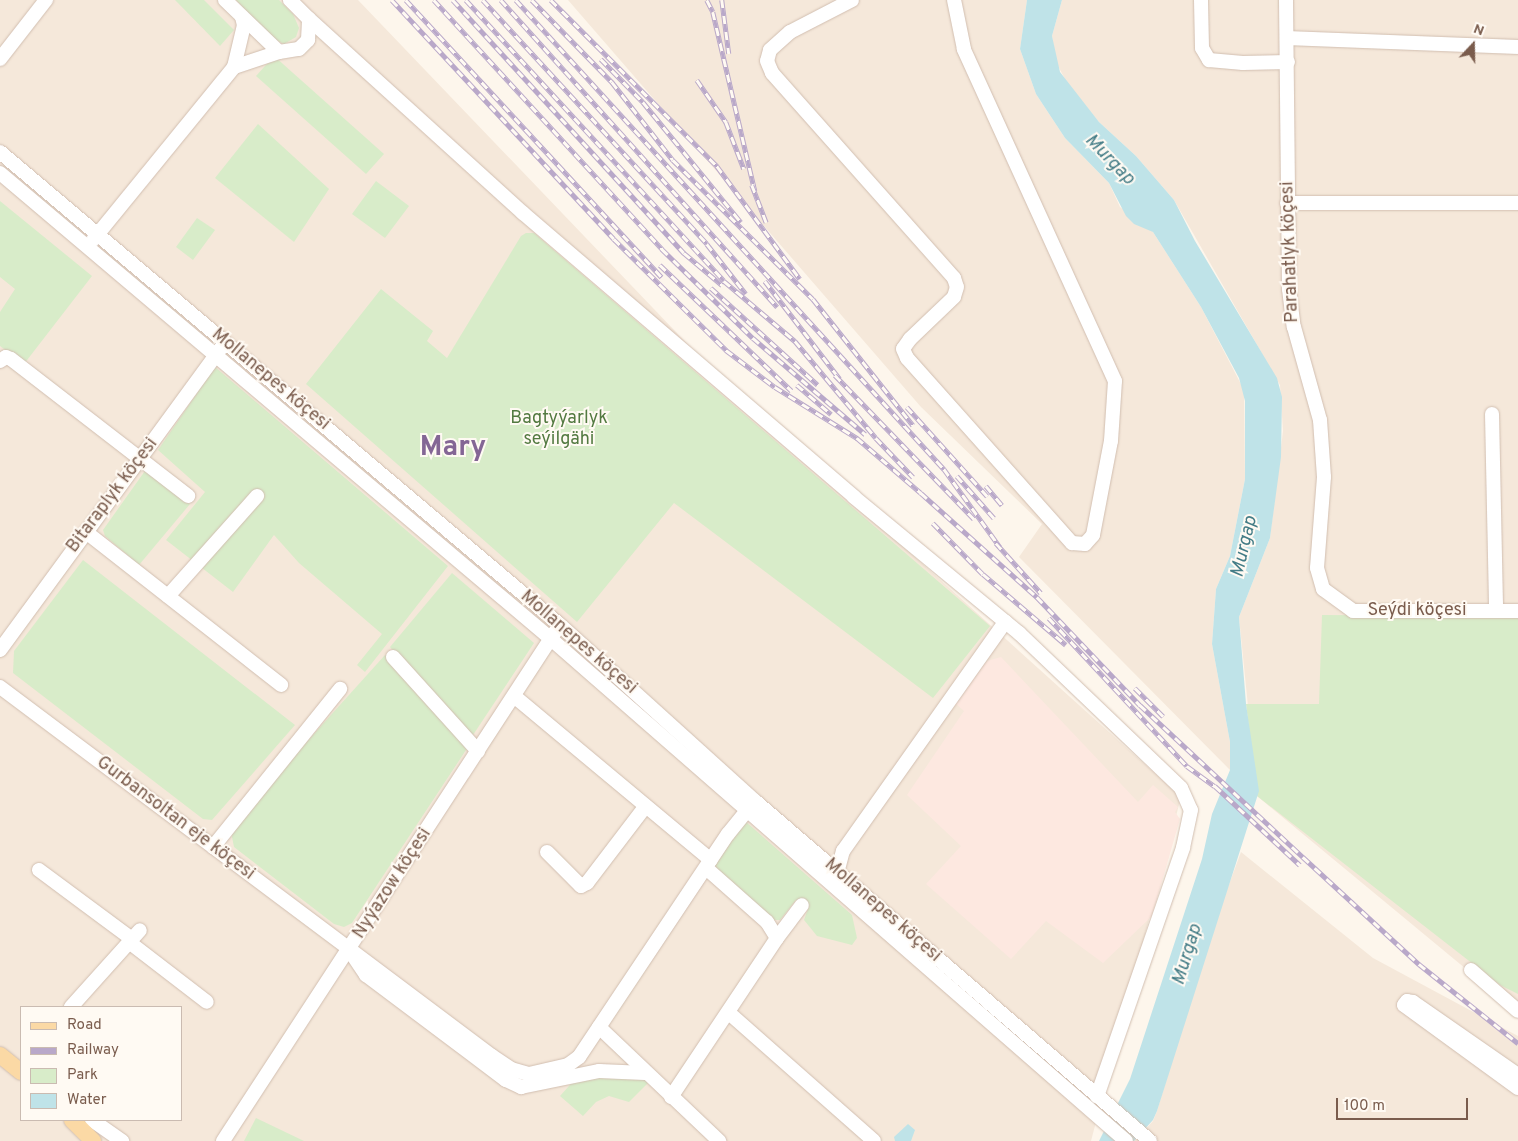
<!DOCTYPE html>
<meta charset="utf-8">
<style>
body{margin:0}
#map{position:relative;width:1518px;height:1141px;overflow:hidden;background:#fdf6ec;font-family:Overpass,sans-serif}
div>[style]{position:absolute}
.residential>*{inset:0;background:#f5e8da}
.commercial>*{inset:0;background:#fde8e0}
.green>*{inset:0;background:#d8ecc9}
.water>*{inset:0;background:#bfe3e8}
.roads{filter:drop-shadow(0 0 1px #d1beb0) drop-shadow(0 0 1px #d1beb0)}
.minor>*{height:14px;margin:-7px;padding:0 7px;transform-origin:7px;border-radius:7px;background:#fff}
.major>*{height:16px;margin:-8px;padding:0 8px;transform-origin:8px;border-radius:8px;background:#fbd9a5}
.rail>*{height:4.5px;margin-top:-2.25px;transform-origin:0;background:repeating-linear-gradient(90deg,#fffaf3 0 8px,#b9a8c9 0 16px);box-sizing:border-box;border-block:1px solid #b9a8c9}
span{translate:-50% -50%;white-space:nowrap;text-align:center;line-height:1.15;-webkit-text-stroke:4px #fffaf3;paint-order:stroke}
.street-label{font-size:18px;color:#7a5c4d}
.park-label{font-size:18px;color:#537a41}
.water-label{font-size:19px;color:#437c86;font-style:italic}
.town-label{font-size:28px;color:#846695;font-weight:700}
.legend{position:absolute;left:20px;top:1006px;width:162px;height:115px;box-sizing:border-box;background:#fffaf3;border:1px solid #cabbb1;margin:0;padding:6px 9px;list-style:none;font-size:15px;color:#7a5c4d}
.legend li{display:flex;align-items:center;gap:10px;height:25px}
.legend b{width:25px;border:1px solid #cabbb1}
.north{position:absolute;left:1448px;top:20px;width:50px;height:50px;-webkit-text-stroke:4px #fffaf3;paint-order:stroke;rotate:21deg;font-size:14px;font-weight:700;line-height:20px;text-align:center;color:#7a5c4d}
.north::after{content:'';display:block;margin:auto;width:18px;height:22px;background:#7a5c4d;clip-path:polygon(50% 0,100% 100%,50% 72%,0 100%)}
.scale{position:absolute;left:1336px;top:1098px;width:132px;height:22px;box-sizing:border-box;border:2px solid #7a5c4d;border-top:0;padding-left:6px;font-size:15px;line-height:18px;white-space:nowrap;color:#7a5c4d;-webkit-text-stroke:4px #fffaf3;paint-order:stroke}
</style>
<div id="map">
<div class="residential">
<div style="clip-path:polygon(evenodd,0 0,358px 0,743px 402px,1181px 797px,1091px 1141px,0 1141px,0 0,21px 1007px,181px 1007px,181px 1120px,21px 1120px,21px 1007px)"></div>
<div style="clip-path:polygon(568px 0,1027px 0,1020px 49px,1036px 94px,1065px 138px,1109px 183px,1120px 207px,1153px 232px,1201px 307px,1244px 390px,1245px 479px,1230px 556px,1216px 589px,1212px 644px,1230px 742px,1230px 770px,1019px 557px,1042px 524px,921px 407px)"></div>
<div style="clip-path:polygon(1062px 0,1518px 0,1518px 1012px,1257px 796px,1239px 617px,1270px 538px,1283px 431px,1280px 385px,1174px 200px,1136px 156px,1099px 122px,1067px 83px,1056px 62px,1052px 36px)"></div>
<div style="clip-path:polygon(1241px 852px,1373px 958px,1518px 1036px,1518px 1141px,1134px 1141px,1153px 1121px,1157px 1111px,1208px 941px)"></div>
</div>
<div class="commercial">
<div style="clip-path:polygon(1001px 657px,1138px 802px,1153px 785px,1178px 807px,1175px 812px,1180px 819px,1152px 916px,1103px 963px,1046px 921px,1011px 959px,926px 884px,961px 846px,907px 795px,964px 711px,955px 703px,987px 661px)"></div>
</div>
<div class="green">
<div style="clip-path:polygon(175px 0,204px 0,234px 30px,220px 46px)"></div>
<div style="clip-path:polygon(236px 0,279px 0,293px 14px,299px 28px,296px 37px,284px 44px,270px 37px)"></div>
<div style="clip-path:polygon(274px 56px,384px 154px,366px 174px,256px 76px)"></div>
<div style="clip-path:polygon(258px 124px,329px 189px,294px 242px,215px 178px)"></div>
<div style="clip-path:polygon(376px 181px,409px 206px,385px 238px,352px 214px)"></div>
<div style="clip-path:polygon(0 201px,92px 276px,24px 364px,0 346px,0 312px,15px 289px,0 277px)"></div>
<div style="clip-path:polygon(197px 218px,215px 230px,193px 260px,176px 247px)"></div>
<div style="clip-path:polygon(526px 233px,534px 233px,990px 626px,933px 698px,674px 503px,577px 622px,306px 384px,381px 289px,433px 331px,427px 341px,447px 358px,521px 236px)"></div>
<div style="clip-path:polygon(215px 367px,448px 566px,365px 672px,357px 665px,382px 634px,299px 563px,274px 535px,233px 592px,166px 540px,205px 492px,158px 450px)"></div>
<div style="clip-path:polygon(147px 468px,190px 504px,139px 565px,105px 536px,103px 530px)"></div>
<div style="clip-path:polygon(83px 560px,295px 725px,212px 820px,203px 819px,13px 673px,14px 651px)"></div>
<div style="clip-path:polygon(452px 573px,534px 643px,471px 738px,390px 647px)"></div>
<div style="clip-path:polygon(1322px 615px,1518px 616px,1518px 994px,1500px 985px,1257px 796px,1246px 704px,1319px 704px)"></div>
<div style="clip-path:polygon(385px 655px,468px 747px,352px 923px,344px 927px,334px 924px,234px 847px,230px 827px)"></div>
<div style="clip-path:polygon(745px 821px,852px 915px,857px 938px,852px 945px,817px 936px,804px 920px,809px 906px,804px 901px,796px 900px,780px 920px,773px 920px,717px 869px,714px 864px)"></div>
<div style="clip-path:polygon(577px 1077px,652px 1079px,629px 1102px,609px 1096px,596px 1102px,583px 1116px,560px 1096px)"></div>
<div style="clip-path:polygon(256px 1118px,304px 1141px,244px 1141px)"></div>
</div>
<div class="water">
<div style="clip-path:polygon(1027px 0,1062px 0,1052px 36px,1060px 72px,1099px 122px,1136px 156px,1174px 200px,1195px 241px,1277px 378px,1282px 397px,1281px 457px,1270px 538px,1239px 617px,1246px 704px,1259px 791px,1157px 1111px,1153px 1120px,1134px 1141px,1099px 1141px,1130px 1079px,1202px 859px,1212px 814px,1230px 770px,1230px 742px,1212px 644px,1216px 589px,1230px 556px,1245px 479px,1245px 401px,1239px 378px,1201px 307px,1153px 232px,1134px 224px,1126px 216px,1109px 183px,1065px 138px,1036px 94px,1020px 49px)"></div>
<div style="clip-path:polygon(908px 1124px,915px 1130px,911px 1141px,895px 1141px,894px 1137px)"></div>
</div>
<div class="roads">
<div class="minor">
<div style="left:225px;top:0;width:75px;rotate:43.9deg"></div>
<div style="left:279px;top:52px;width:20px;rotate:-9deg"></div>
<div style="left:299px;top:49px;width:13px;rotate:-45deg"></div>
<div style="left:308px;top:40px;width:21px;rotate:-87deg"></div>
<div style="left:309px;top:19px;width:27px;rotate:-135deg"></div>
<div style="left:852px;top:0;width:70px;rotate:152.7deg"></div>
<div style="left:790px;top:32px;width:27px;rotate:138deg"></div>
<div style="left:770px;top:50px;width:11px;rotate:105deg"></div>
<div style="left:767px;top:61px;width:13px;rotate:67deg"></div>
<div style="left:772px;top:73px;width:274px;rotate:48.4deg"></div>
<div style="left:954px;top:278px;width:9px;rotate:72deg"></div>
<div style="left:957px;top:287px;width:10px;rotate:107deg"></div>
<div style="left:954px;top:297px;width:61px;rotate:136.3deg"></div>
<div style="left:910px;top:339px;width:12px;rotate:125deg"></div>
<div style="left:903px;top:349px;width:10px;rotate:66deg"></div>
<div style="left:907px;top:358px;width:248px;rotate:48.3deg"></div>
<div style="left:1072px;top:543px;width:13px;rotate:4deg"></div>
<div style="left:1085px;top:544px;width:12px;rotate:-48deg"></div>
<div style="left:1093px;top:535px;width:96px;rotate:-79.2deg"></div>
<div style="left:1111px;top:441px;width:60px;rotate:-86.2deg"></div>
<div style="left:1115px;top:381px;width:365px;rotate:-114.5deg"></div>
<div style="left:964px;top:49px;width:50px;rotate:-101.5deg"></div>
<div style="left:1201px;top:0;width:48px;rotate:88.8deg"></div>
<div style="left:1202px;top:48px;width:14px;rotate:60deg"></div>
<div style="left:1209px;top:60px;width:34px;rotate:5deg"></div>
<div style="left:1243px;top:63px;width:45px;rotate:-1.3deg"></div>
<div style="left:1286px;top:0;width:289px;rotate:89.4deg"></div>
<div style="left:1289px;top:289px;width:38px;rotate:83deg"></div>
<div style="left:1294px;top:327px;width:97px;rotate:74.4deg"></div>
<div style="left:1320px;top:420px;width:57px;rotate:86deg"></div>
<div style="left:1324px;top:477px;width:91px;rotate:94.4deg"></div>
<div style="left:1317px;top:568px;width:22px;rotate:74deg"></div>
<div style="left:1323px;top:589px;width:37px;rotate:36deg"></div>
<div style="left:1353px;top:611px;width:165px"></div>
<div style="left:242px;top:17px;width:8px;rotate:76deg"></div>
<div style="left:244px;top:25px;width:43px;rotate:103.4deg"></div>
<div style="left:234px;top:67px;width:47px;rotate:-18.4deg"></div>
<div style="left:309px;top:19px;width:289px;rotate:42.2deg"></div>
<div style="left:523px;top:213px;width:436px;rotate:40.6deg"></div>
<div style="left:854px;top:497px;width:214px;rotate:39.5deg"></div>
<div style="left:1019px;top:633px;width:224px;rotate:43.7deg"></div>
<div style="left:1181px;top:788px;width:24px;rotate:66deg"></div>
<div style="left:1191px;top:810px;width:39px;rotate:102deg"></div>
<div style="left:1183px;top:848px;width:263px;rotate:109.1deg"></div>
<div style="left:1287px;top:38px;width:231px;rotate:2.2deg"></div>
<div style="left:0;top:59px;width:75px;rotate:-52.1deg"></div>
<div style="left:0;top:152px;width:733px;rotate:40.19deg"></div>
<div style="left:560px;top:625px;width:263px;rotate:42.1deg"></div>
<div style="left:755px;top:801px;width:521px;rotate:40.72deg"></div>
<div style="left:0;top:173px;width:722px;rotate:40.22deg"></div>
<div style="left:551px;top:639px;width:763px;rotate:41.12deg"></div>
<div style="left:1287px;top:203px;width:231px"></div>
<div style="left:93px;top:240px;width:223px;rotate:-50.8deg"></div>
<div style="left:0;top:361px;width:7px;rotate:-34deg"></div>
<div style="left:6px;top:357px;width:5px;rotate:22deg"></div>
<div style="left:11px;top:359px;width:224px;rotate:37.7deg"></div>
<div style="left:1492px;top:414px;width:197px;rotate:88.8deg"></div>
<div style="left:86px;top:532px;width:248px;rotate:38.1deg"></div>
<div style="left:168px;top:596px;width:134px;rotate:-48.3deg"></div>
<div style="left:0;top:650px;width:374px;rotate:-53.8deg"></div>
<div style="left:393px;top:657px;width:127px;rotate:47.9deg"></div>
<div style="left:0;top:687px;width:615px;rotate:36.87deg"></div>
<div style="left:492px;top:1056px;width:23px;rotate:34deg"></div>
<div style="left:511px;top:1069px;width:19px;rotate:16deg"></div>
<div style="left:529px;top:1074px;width:40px;rotate:-13deg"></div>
<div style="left:568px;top:1065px;width:14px;rotate:-36deg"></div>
<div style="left:579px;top:1057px;width:268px;rotate:-56.3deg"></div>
<div style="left:728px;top:834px;width:40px;rotate:-51deg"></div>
<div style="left:514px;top:696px;width:256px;rotate:39.8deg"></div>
<div style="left:213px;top:847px;width:203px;rotate:-51.2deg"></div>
<div style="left:547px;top:852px;width:48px;rotate:45deg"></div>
<div style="left:581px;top:886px;width:7px;rotate:-27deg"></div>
<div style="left:587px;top:883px;width:96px;rotate:-52.7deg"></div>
<div style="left:39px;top:870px;width:116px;rotate:36.6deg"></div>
<div style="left:837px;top:873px;width:23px;rotate:-75deg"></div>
<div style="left:843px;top:851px;width:281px;rotate:-54.7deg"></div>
<div style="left:777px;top:938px;width:41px;rotate:-52.9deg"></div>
<div style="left:129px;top:942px;width:98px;rotate:37.6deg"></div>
<div style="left:354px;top:957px;width:22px;rotate:56deg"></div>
<div style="left:366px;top:975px;width:175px;rotate:36.9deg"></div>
<div style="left:506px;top:1080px;width:17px;rotate:25deg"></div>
<div style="left:521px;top:1087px;width:80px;rotate:-11.6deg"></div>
<div style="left:599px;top:1071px;width:46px;rotate:2.5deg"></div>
<div style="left:1471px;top:970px;width:62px;rotate:41.1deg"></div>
<div style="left:71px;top:1007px;width:103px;rotate:-48.1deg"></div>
<div style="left:729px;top:1013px;width:193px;rotate:41.4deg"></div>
<div style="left:599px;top:1027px;width:166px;rotate:43.5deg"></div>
<div style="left:1518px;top:1075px;width:128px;rotate:-145.2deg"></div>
<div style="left:1413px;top:1002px;width:6px;rotate:-171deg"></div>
<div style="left:1407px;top:1001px;width:5px;rotate:127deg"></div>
<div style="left:1404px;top:1005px;width:141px;rotate:36.1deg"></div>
<div style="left:671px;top:1097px;width:191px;rotate:-56.3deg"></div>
<div style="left:777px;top:938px;width:19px;rotate:-122deg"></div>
<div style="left:767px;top:922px;width:81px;rotate:-138.5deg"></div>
<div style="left:92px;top:1120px;width:37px;rotate:35deg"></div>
<div style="left:223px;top:1141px;width:608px;rotate:-56.89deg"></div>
</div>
<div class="major">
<div style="left:0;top:1055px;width:27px;rotate:39deg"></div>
<div style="left:72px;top:1120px;width:30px;rotate:45deg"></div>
</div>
</div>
<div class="rail">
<div style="left:392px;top:0;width:326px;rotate:47.1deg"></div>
<div style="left:614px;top:239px;width:158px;rotate:44.7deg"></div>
<div style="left:726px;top:350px;width:61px;rotate:37.1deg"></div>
<div style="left:775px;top:387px;width:97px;rotate:31.9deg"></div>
<div style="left:857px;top:438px;width:84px;rotate:40.7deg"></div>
<div style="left:921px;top:493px;width:156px;rotate:41.9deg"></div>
<div style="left:1037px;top:597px;width:149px;rotate:46.4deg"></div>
<div style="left:1140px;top:705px;width:223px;rotate:43deg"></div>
<div style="left:1303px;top:857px;width:158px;rotate:42.7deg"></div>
<div style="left:1419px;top:964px;width:127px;rotate:38.6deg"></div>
<div style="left:406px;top:0;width:377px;rotate:47.3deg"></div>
<div style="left:434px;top:0;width:338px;rotate:47.5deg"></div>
<div style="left:662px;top:249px;width:127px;rotate:44.4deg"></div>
<div style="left:753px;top:338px;width:148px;rotate:40.6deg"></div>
<div style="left:453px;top:0;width:343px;rotate:47.6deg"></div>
<div style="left:684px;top:253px;width:50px;rotate:40.1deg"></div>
<div style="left:466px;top:0;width:381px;rotate:47.4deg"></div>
<div style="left:724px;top:281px;width:93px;rotate:40.2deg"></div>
<div style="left:795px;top:341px;width:126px;rotate:50.1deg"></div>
<div style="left:876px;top:438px;width:54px;rotate:46.5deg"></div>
<div style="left:483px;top:0;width:331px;rotate:47.4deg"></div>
<div style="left:707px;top:244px;width:63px;rotate:52deg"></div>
<div style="left:501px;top:0;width:413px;rotate:48deg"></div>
<div style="left:516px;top:0;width:635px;rotate:47.62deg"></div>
<div style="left:944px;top:469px;width:96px;rotate:54.3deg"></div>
<div style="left:532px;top:0;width:115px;rotate:45.7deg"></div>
<div style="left:612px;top:82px;width:99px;rotate:52deg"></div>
<div style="left:673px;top:160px;width:197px;rotate:44.8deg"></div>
<div style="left:813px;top:299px;width:161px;rotate:51.6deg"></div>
<div style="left:551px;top:0;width:235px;rotate:45deg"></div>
<div style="left:717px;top:166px;width:140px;rotate:53.7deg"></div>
<div style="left:707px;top:0;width:13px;rotate:63deg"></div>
<div style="left:713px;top:12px;width:184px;rotate:76.8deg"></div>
<div style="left:722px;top:0;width:54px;rotate:82.6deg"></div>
<div style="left:601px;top:59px;width:60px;rotate:45.7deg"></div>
<div style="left:643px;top:102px;width:155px;rotate:50.8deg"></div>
<div style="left:697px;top:80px;width:51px;rotate:55.4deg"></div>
<div style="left:726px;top:122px;width:50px;rotate:69deg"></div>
<div style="left:752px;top:185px;width:40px;rotate:69deg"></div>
<div style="left:660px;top:265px;width:182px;rotate:43.7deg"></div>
<div style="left:765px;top:281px;width:123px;rotate:52.6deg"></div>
<div style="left:711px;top:288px;width:144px;rotate:42.2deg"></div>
<div style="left:835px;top:375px;width:200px;rotate:46deg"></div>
<div style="left:797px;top:385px;width:45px;rotate:40.5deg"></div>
<div style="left:907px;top:407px;width:120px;rotate:48deg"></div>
<div style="left:957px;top:476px;width:56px;rotate:48.6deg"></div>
<div style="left:986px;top:486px;width:25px;rotate:50deg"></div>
<div style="left:933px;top:523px;width:71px;rotate:45.6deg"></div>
<div style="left:983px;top:574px;width:109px;rotate:40.5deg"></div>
<div style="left:996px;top:543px;width:67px;rotate:48deg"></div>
<div style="left:1049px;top:618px;width:202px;rotate:47deg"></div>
<div style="left:1187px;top:766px;width:34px;rotate:36deg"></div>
<div style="left:1215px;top:786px;width:116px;rotate:42.9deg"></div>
<div style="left:1135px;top:688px;width:40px;rotate:45deg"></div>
</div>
<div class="street-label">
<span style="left:1291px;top:252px;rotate:-92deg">Parahatlyk köçesi</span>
<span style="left:270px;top:380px;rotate:40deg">Mollanepes köçesi</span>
<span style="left:113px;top:496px;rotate:-53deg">Bitaraplyk köçesi</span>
<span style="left:1417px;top:611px">Seýdi köçesi</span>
<span style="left:578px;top:643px;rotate:41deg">Mollanepes köçesi</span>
<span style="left:175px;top:819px;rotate:37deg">Gurbansoltan eje köçesi</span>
<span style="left:393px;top:884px;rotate:-57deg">Nyýazow köçesi</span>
<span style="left:882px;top:911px;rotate:41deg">Mollanepes köçesi</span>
</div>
<div class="park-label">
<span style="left:559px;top:430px">Bagtyýarlyk<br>seýilgähi</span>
</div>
<div class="water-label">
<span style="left:1109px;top:160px;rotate:46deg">Murgap</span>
<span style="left:1245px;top:547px;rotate:-77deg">Murgap</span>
<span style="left:1188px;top:955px;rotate:-73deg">Murgap</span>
</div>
<div class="town-label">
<span style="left:453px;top:448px">Mary</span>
</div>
<ul class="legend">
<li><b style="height:6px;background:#fbd9a5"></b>Road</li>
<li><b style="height:6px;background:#b9a8c9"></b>Railway</li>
<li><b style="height:14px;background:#d8ecc9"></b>Park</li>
<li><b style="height:14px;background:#bfe3e8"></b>Water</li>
</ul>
<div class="north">N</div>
<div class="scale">100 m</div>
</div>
